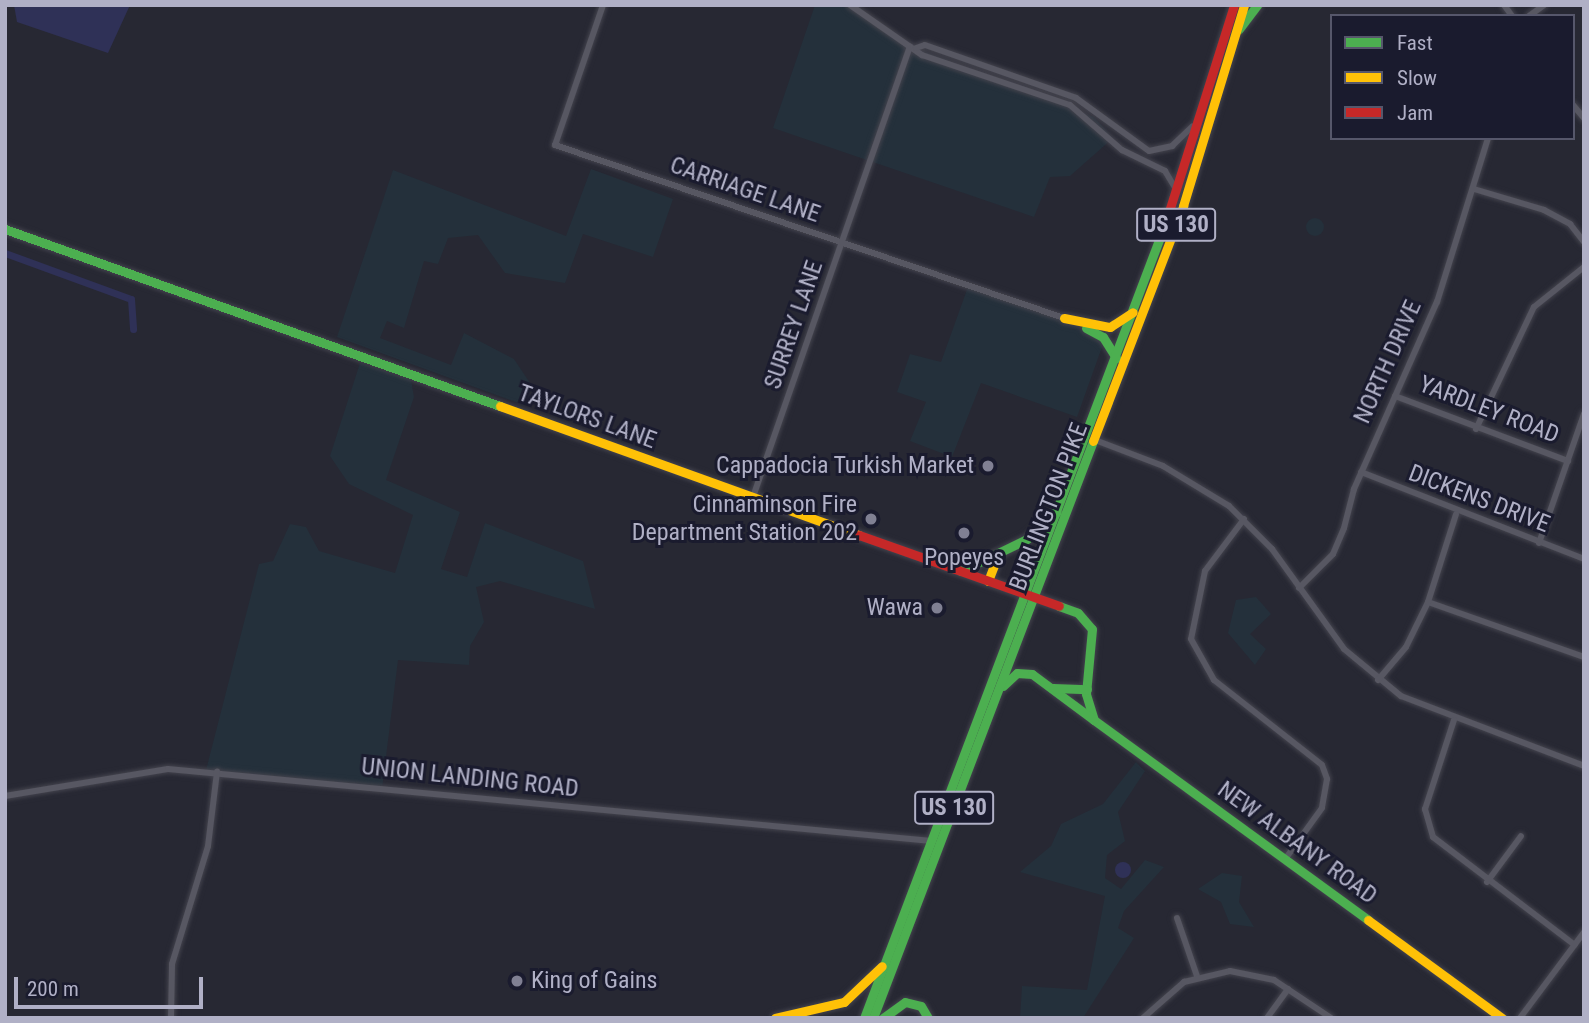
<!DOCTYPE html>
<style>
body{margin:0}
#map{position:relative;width:1589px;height:1023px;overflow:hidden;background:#272833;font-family:"Roboto Condensed",sans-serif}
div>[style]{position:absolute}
.green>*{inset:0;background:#24303b}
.round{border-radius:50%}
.water>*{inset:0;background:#2f3157}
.canal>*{height:7px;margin:-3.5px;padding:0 3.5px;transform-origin:3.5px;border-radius:3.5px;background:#2f3157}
.roads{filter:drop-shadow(0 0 2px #43434d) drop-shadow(0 0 2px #43434d)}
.street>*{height:6px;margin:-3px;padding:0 3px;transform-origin:3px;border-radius:3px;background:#575762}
.fast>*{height:9px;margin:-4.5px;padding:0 4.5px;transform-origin:4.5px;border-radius:4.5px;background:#4caf50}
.slow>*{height:9px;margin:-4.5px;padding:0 4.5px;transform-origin:4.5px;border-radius:4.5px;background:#ffc107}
.jam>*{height:9px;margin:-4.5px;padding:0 4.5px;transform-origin:4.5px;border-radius:4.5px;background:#c62828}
.dots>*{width:19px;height:19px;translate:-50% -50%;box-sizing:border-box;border:4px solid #1a1b2e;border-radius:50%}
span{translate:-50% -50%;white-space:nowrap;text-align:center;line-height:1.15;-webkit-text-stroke:6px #1a1b2e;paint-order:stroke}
.shield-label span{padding:2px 5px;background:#1a1b2e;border:2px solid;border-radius:5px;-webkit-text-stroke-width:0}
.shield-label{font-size:23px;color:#b0b0c6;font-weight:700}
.street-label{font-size:24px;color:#b0b0c6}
.poi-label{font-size:24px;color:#b0b0c6}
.right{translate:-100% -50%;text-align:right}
.left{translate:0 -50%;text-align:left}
.frame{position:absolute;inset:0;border:7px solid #b0b0c6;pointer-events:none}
.legend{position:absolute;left:1330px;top:14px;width:245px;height:126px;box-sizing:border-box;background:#1a1b2e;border:2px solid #56576b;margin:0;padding:9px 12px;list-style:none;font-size:21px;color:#b0b0c6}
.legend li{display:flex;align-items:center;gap:14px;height:35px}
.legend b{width:35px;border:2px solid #56576b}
.scale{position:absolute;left:14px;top:977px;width:189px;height:32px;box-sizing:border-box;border:4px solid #b0b0c6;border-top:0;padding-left:9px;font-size:21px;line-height:24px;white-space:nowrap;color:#b0b0c6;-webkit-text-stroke:5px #1a1b2e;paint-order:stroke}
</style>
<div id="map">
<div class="green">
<div style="clip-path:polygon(815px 5px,856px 5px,910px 46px,1094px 117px,1113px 138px,1070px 176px,1050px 177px,1034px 217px,773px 128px)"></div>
<div style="clip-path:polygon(591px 169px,673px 199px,653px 257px,583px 234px,565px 283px,505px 273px,478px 235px,448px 238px,438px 264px,424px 261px,404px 328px,387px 321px,380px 338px,451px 365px,464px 333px,514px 359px,532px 386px,524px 405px,337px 337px,393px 170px,566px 236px)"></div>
<div class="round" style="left:1306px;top:218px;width:18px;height:18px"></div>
<div style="clip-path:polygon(969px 284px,1107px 333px,1077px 417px,981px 383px,952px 457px,910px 441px,926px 402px,897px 392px,910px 354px,941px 362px)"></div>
<div style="clip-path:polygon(360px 363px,411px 380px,414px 397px,386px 480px,460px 512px,441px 569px,467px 577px,485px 523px,583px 561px,595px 609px,500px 581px,476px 587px,484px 622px,470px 646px,469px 665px,398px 660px,382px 789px,205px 774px,259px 564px,273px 561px,290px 524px,306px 527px,319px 551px,395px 573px,413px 515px,349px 484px,330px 456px)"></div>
<div style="clip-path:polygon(1256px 597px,1271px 614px,1250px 634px,1266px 649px,1255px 665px,1228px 633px,1236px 600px)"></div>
<div style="clip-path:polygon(1136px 762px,1145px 771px,1118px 812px,1125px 841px,1107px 855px,1105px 878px,1121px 889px,1145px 860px,1164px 867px,1124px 911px,1118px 928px,1134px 938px,1083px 1018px,1020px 1018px,1022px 986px,1087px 990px,1105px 896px,1020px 872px,1051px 846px,1061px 824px,1103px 804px)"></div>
<div style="clip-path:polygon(1222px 873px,1242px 876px,1239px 902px,1254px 927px,1230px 924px,1221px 902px,1198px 889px)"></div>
</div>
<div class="water">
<div style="clip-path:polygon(14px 5px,130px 5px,108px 53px,17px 22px)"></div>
<div class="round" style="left:1115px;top:862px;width:16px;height:16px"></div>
</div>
<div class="canal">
<div style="left:5px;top:253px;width:134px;rotate:20.1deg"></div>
<div style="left:131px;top:299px;width:30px;rotate:86deg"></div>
</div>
<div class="roads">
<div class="street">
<div style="left:603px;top:5px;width:148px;rotate:108.9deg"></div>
<div style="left:555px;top:145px;width:538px;rotate:18.77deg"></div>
<div style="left:850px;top:5px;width:88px;rotate:34.8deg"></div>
<div style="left:922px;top:55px;width:156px;rotate:18.7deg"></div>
<div style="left:1070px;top:105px;width:69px;rotate:40.9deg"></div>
<div style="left:1122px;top:150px;width:48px;rotate:26deg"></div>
<div style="left:1165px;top:171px;width:21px;rotate:59deg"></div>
<div style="left:1504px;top:5px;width:14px;rotate:54deg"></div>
<div style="left:1529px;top:16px;width:19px;rotate:-36deg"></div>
<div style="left:916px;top:48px;width:9px;rotate:-18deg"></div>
<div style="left:925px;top:45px;width:160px;rotate:19.3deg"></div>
<div style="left:1076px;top:98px;width:90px;rotate:36deg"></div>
<div style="left:1149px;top:151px;width:24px;rotate:-12deg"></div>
<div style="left:1172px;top:146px;width:28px;rotate:-44deg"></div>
<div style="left:1573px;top:105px;width:17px;rotate:50deg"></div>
<div style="left:1474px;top:189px;width:73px;rotate:16.7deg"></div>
<div style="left:1544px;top:210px;width:30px;rotate:28deg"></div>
<div style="left:1570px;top:224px;width:23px;rotate:52deg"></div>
<div style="left:1395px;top:396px;width:185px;rotate:20.6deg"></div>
<div style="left:1476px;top:429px;width:135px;rotate:-64.6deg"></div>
<div style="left:1534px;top:307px;width:64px;rotate:-38.7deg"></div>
<div style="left:1095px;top:440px;width:73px;rotate:20.9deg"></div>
<div style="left:1163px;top:466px;width:77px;rotate:31.2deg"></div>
<div style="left:1229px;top:506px;width:61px;rotate:45deg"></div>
<div style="left:1272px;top:549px;width:123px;rotate:54.2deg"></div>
<div style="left:1344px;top:649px;width:74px;rotate:39.5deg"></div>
<div style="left:1401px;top:696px;width:196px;rotate:20.9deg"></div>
<div style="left:1361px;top:472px;width:239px;rotate:21.3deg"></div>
<div style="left:753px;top:497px;width:477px;rotate:-70.8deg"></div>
<div style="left:1244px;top:519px;width:65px;rotate:126.9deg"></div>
<div style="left:1205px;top:571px;width:69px;rotate:101.6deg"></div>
<div style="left:1191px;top:639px;width:47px;rotate:60.7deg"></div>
<div style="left:1214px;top:680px;width:137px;rotate:38.2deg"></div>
<div style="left:1322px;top:765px;width:15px;rotate:70deg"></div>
<div style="left:1327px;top:779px;width:29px;rotate:100deg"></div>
<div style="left:1322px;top:808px;width:62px;rotate:125.8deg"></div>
<div style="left:1539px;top:543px;width:137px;rotate:-70.8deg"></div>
<div style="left:1299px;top:588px;width:48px;rotate:-45deg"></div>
<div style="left:1333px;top:554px;width:28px;rotate:-67deg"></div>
<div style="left:1344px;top:528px;width:40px;rotate:-75.6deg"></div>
<div style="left:1354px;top:489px;width:205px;rotate:-66.1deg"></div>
<div style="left:1437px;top:302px;width:172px;rotate:-72.7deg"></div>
<div style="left:1428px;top:602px;width:165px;rotate:19.4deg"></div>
<div style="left:1378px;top:680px;width:43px;rotate:-49.7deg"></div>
<div style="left:1406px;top:647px;width:50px;rotate:-63.9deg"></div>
<div style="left:1428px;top:602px;width:92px;rotate:-72.3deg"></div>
<div style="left:1454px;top:720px;width:94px;rotate:108deg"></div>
<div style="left:1425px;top:809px;width:29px;rotate:74deg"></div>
<div style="left:1433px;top:837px;width:178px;rotate:37.3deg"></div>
<div style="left:5px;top:796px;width:165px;rotate:-9.4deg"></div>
<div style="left:168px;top:769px;width:767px;rotate:5.38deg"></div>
<div style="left:1487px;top:882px;width:57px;rotate:-53.5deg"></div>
<div style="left:1177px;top:918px;width:61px;rotate:71deg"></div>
<div style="left:171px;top:1018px;width:54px;rotate:-88.9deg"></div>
<div style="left:172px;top:964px;width:123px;rotate:-73deg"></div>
<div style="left:208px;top:846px;width:75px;rotate:-83.1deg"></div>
<div style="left:1143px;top:1018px;width:55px;rotate:-41.3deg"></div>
<div style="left:1184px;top:982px;width:47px;rotate:-13.4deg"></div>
<div style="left:1230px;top:971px;width:45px;rotate:11.6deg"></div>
<div style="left:1274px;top:980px;width:69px;rotate:33.7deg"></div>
<div style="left:1267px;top:1018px;width:36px;rotate:-54deg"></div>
<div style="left:1520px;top:1018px;width:107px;rotate:-53.3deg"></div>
</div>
<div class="fast">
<div style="left:1239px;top:29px;width:30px;rotate:-53deg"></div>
<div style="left:5px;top:229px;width:526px;rotate:19.68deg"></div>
<div style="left:1086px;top:328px;width:19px;rotate:28deg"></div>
<div style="left:1103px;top:337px;width:25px;rotate:58deg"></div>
<div style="left:961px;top:571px;width:73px;rotate:-25.9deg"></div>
<div style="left:1027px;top:539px;width:40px;rotate:-42deg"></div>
<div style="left:1059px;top:606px;width:20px;rotate:20deg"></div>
<div style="left:1078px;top:613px;width:21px;rotate:49deg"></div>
<div style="left:1092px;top:629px;width:65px;rotate:95.3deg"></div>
<div style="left:1086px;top:694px;width:27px;rotate:73deg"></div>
<div style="left:1094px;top:720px;width:339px;rotate:36.1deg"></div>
<div style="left:1003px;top:686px;width:19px;rotate:-43deg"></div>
<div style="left:1017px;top:673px;width:15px;rotate:4deg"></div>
<div style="left:1032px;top:674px;width:77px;rotate:36.6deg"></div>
<div style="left:1053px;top:688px;width:34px;rotate:2deg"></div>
<div style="left:864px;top:1018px;width:849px;rotate:-69.24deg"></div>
<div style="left:873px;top:1018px;width:618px;rotate:-69.13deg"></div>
<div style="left:883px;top:1018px;width:27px;rotate:-36deg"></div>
<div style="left:905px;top:1002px;width:16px;rotate:14deg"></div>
<div style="left:921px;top:1006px;width:14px;rotate:60deg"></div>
</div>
<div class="slow">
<div style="left:1064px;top:318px;width:47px;rotate:11.1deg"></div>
<div style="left:1110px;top:327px;width:27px;rotate:-33deg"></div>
<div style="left:500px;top:406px;width:381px;rotate:19.8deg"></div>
<div style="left:1093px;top:441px;width:252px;rotate:-69deg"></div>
<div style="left:1183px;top:206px;width:210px;rotate:-73.1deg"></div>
<div style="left:988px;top:581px;width:25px;rotate:-69deg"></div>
<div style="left:1368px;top:920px;width:166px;rotate:36.2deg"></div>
<div style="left:775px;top:1018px;width:71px;rotate:-13.1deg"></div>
<div style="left:844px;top:1002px;width:52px;rotate:-43.5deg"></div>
</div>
<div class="jam">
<div style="left:1165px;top:224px;width:230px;rotate:-72.5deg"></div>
<div style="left:859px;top:535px;width:212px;rotate:19.5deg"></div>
</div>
</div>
<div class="dots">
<div style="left:988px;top:466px;background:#808093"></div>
<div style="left:871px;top:519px;background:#808093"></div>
<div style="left:964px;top:533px;background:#808093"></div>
<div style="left:937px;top:608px;background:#808093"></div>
<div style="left:517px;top:981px;background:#808093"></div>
</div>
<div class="shield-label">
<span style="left:1176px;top:225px">US 130</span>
<span style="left:954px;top:808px">US 130</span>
</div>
<div class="street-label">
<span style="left:745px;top:190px;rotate:19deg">CARRIAGE LANE</span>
<span style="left:794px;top:325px;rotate:-71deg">SURREY LANE</span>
<span style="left:1388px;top:362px;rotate:-66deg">NORTH DRIVE</span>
<span style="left:1489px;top:410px;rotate:21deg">YARDLEY ROAD</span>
<span style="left:587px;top:417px;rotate:20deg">TAYLORS LANE</span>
<span style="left:1479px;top:499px;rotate:21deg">DICKENS DRIVE</span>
<span style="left:1049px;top:507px;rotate:-69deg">BURLINGTON PIKE</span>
<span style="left:470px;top:778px;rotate:6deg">UNION LANDING ROAD</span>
<span style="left:1297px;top:843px;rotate:36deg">NEW ALBANY ROAD</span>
</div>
<div class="poi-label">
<span class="right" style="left:974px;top:466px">Cappadocia Turkish Market</span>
<span class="right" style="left:857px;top:519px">Cinnaminson Fire<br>Department Station 202</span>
<span style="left:964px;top:558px">Popeyes</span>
<span class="right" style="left:923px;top:608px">Wawa</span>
<span class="left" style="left:531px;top:981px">King of Gains</span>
</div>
<div class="frame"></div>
<ul class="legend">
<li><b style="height:9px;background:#4caf50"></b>Fast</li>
<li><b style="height:9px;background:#ffc107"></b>Slow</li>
<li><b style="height:9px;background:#c62828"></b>Jam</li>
</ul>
<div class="scale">200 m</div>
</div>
